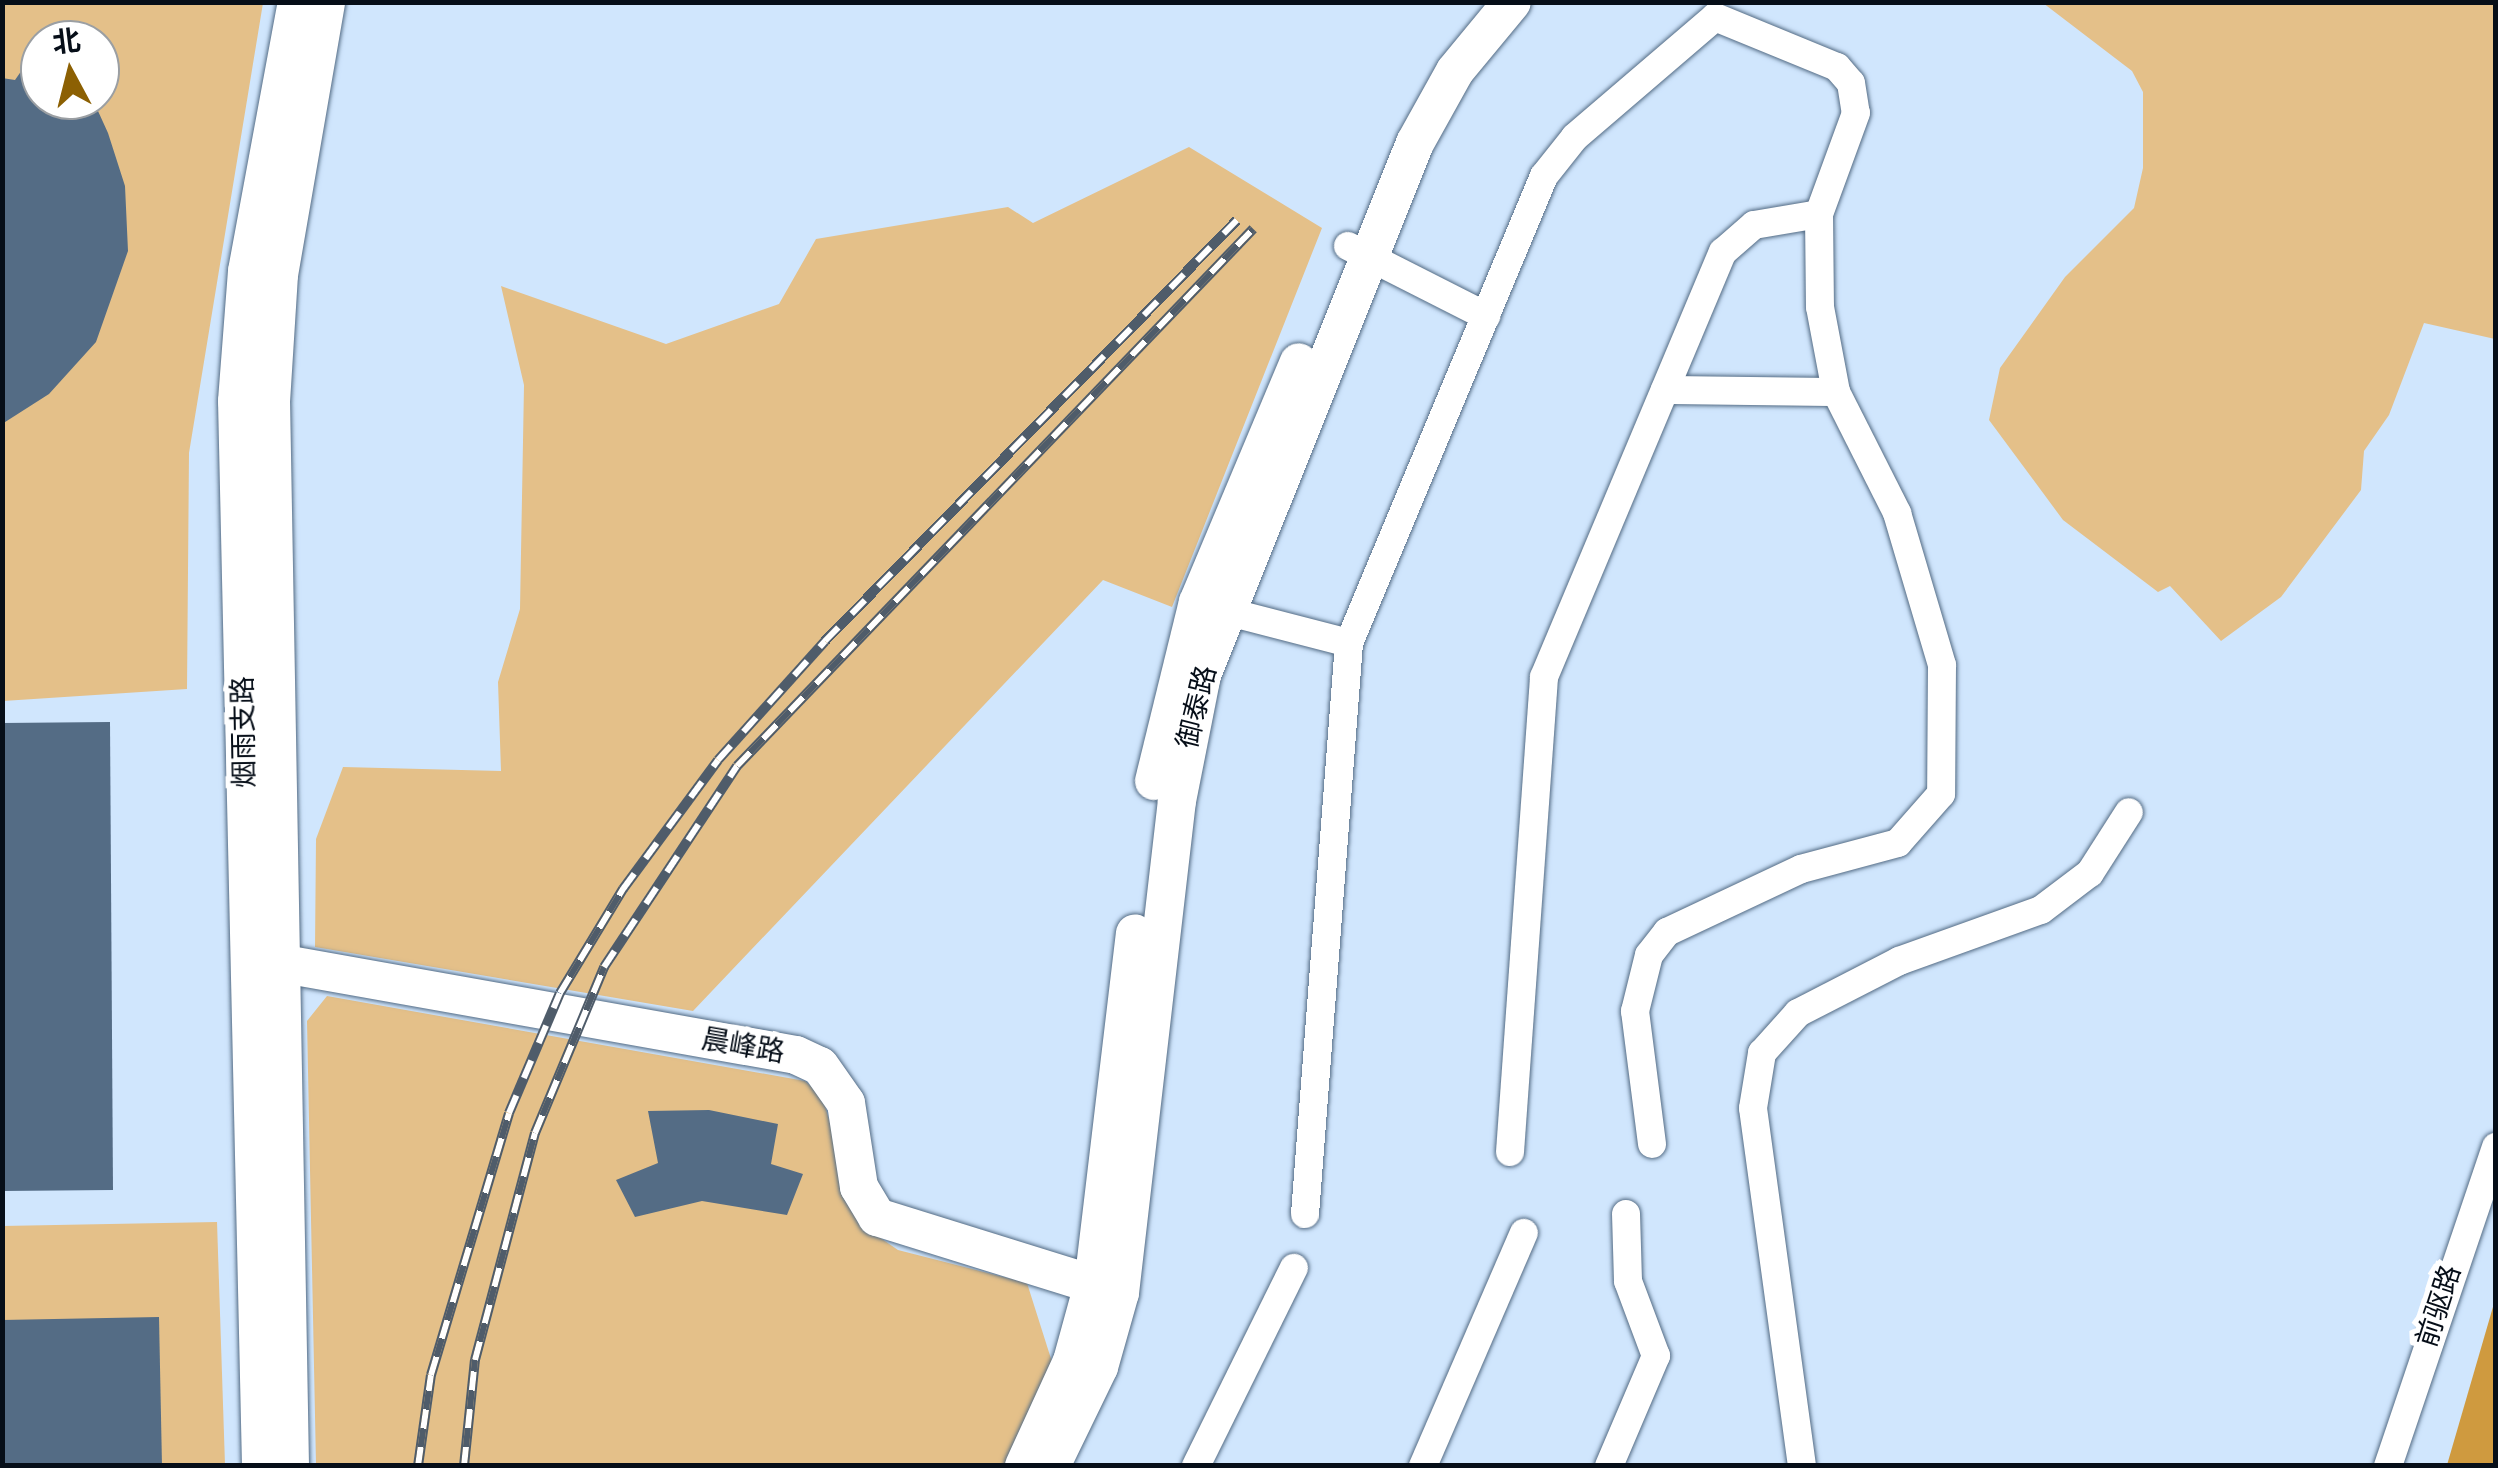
<!DOCTYPE html>
<meta charset="utf-8">
<style>
body{margin:0}
#map{position:relative;width:2498px;height:1468px;overflow:hidden;background:#d0e6fd;font-family:Karla,"Noto Sans SC",sans-serif}
div>[style]{position:absolute}
.green>*{inset:0;background:#e4c089}
.forest>*{inset:0;background:#cf9a3f}
.building>*{inset:0;background:#546c85}
.roads{filter:drop-shadow(0 0 2px #536b84) drop-shadow(0 0 2px #536b84)}
.street>*{height:28px;margin:-14px;padding:0 14px;transform-origin:14px;border-radius:14px;background:#fff}
.secondary>*{height:38px;margin:-19px;padding:0 19px;transform-origin:19px;border-radius:19px;background:#fff}
.rail>*{height:10px;margin-top:-5px;transform-origin:0;background:repeating-linear-gradient(90deg,#fff 0 19px,#4f5c6a 0 38px);box-sizing:border-box;border-block:2px solid #4f5c6a}
span{translate:-50% -50%;white-space:nowrap;text-align:center;line-height:1.15;-webkit-text-stroke:10px #fff;paint-order:stroke}
.street-label{font-size:28px;color:#060e18}
.frame{position:absolute;inset:0;border:5px solid #060e18;pointer-events:none}
.north{position:absolute;left:20px;top:20px;width:100px;height:100px;box-sizing:border-box;background:#fff;border:2px solid #9b9fa3;border-radius:50%;rotate:353deg;font-size:28px;font-weight:700;line-height:40px;text-align:center;color:#060e18}
.north::after{content:'';display:block;margin:auto;width:35px;height:45px;background:#8c6003;clip-path:polygon(50% 0,100% 100%,50% 72%,0 100%)}
</style>
<div id="map">
<div class="green">
<div style="clip-path:polygon(evenodd,3px 3px,263px 3px,189px 453px,187px 689px,3px 701px,3px 3px,40px 40px,100px 40px,100px 100px,40px 100px,40px 40px)"></div>
<div style="clip-path:polygon(2043px 3px,2495px 3px,2495px 339px,2424px 323px,2389px 415px,2364px 451px,2361px 490px,2281px 597px,2221px 641px,2170px 586px,2158px 592px,2063px 520px,1989px 420px,2000px 368px,2065px 277px,2134px 208px,2143px 168px,2143px 92px,2132px 71px)"></div>
<div style="clip-path:polygon(1189px 147px,1322px 228px,1172px 607px,1103px 580px,693px 1011px,315px 947px,316px 839px,343px 767px,501px 771px,498px 682px,520px 609px,524px 385px,501px 286px,666px 344px,779px 304px,816px 239px,1008px 207px,1033px 223px)"></div>
<div style="clip-path:polygon(327px 996px,805px 1081px,822px 1096px,860px 1224px,898px 1250px,1027px 1283px,1053px 1365px,1007px 1465px,316px 1465px,307px 1021px)"></div>
<div style="clip-path:polygon(217px 1222px,225px 1465px,3px 1465px,2px 1226px)"></div>
</div>
<div class="forest">
<div style="clip-path:polygon(2495px 1300px,2495px 1465px,2447px 1465px)"></div>
</div>
<div class="building">
<div style="clip-path:polygon(40px 44px,40px 100px,93px 100px,108px 133px,125px 186px,128px 251px,96px 342px,49px 394px,2px 424px,2px 78px,15px 80px)"></div>
<div style="clip-path:polygon(110px 722px,113px 1190px,2px 1191px,2px 723px)"></div>
<div style="clip-path:polygon(709px 1110px,778px 1124px,771px 1164px,803px 1174px,787px 1215px,702px 1201px,635px 1217px,616px 1180px,658px 1163px,648px 1111px)"></div>
<div style="clip-path:polygon(159px 1317px,162px 1466px,2px 1466px,2px 1320px)"></div>
</div>
<div class="roads">
<div class="street">
<div style="left:1348px;top:246px;width:155px;rotate:26.9deg"></div>
<div style="left:1665px;top:390px;width:171px;rotate:0.7deg"></div>
<div style="left:1225px;top:611px;width:128px;rotate:14.5deg"></div>
<div style="left:1510px;top:1152px;width:476px;rotate:-85.9deg"></div>
<div style="left:1544px;top:677px;width:461px;rotate:-67.2deg"></div>
<div style="left:1723px;top:252px;width:41px;rotate:-41.1deg"></div>
<div style="left:1754px;top:225px;width:66px;rotate:-9.6deg"></div>
<div style="left:1305px;top:1214px;width:573px;rotate:-85.59deg"></div>
<div style="left:1349px;top:643px;width:506px;rotate:-67.34deg"></div>
<div style="left:1544px;top:176px;width:50px;rotate:-51.5deg"></div>
<div style="left:1575px;top:137px;width:184px;rotate:-40.6deg"></div>
<div style="left:1715px;top:17px;width:132px;rotate:22.3deg"></div>
<div style="left:1837px;top:67px;width:21px;rotate:49deg"></div>
<div style="left:1851px;top:83px;width:30px;rotate:81deg"></div>
<div style="left:1856px;top:113px;width:108px;rotate:110.1deg"></div>
<div style="left:1819px;top:214px;width:93px;rotate:89.4deg"></div>
<div style="left:1820px;top:307px;width:86px;rotate:79.3deg"></div>
<div style="left:1836px;top:392px;width:136px;rotate:63.2deg"></div>
<div style="left:1897px;top:513px;width:159px;rotate:73.5deg"></div>
<div style="left:1942px;top:665px;width:129px;rotate:90.4deg"></div>
<div style="left:1941px;top:794px;width:65px;rotate:131.3deg"></div>
<div style="left:1898px;top:843px;width:100px;rotate:165deg"></div>
<div style="left:1801px;top:869px;width:148px;rotate:154.8deg"></div>
<div style="left:1667px;top:932px;width:29px;rotate:128deg"></div>
<div style="left:1649px;top:955px;width:58px;rotate:104deg"></div>
<div style="left:1635px;top:1011px;width:134px;rotate:82.7deg"></div>
<div style="left:1196px;top:1466px;width:221px;rotate:-63.7deg"></div>
<div style="left:1423px;top:1466px;width:254px;rotate:-66.6deg"></div>
<div style="left:1609px;top:1466px;width:120px;rotate:-66.9deg"></div>
<div style="left:1656px;top:1356px;width:80px;rotate:-110.5deg"></div>
<div style="left:1628px;top:1281px;width:67px;rotate:-91.7deg"></div>
<div style="left:1802px;top:1466px;width:361px;rotate:-97.8deg"></div>
<div style="left:1753px;top:1108px;width:56px;rotate:-80.7deg"></div>
<div style="left:1762px;top:1053px;width:54px;rotate:-48deg"></div>
<div style="left:1798px;top:1013px;width:114px;rotate:-27.2deg"></div>
<div style="left:1899px;top:961px;width:151px;rotate:-19.8deg"></div>
<div style="left:2041px;top:910px;width:61px;rotate:-37.1deg"></div>
<div style="left:2090px;top:873px;width:72px;rotate:-57.4deg"></div>
<div style="left:2388px;top:1466px;width:337px;rotate:-71.3deg"></div>
</div>
<div class="secondary">
<div style="left:1154px;top:781px;width:184px;rotate:-76.2deg"></div>
<div style="left:1198px;top:602px;width:260px;rotate:-67.2deg"></div>
<div style="left:256px;top:959px;width:548px;rotate:10.08deg"></div>
<div style="left:796px;top:1055px;width:26px;rotate:25deg"></div>
<div style="left:820px;top:1066px;width:45px;rotate:54.9deg"></div>
<div style="left:846px;top:1103px;width:85px;rotate:81.2deg"></div>
<div style="left:859px;top:1187px;width:35px;rotate:59deg"></div>
<div style="left:877px;top:1217px;width:248px;rotate:17.3deg"></div>
<div style="left:261px;top:1466px;width:1065px;rotate:-91.29deg"></div>
<div style="left:237px;top:401px;width:130px;rotate:-85.6deg"></div>
<div style="left:247px;top:271px;width:274px;rotate:-79.5deg"></div>
<div style="left:290px;top:1466px;width:1064px;rotate:-91.02deg"></div>
<div style="left:271px;top:402px;width:127px;rotate:-86.4deg"></div>
<div style="left:279px;top:275px;width:277px;rotate:-80.2deg"></div>
<div style="left:1024px;top:1466px;width:115px;rotate:-65.4deg"></div>
<div style="left:1072px;top:1361px;width:79px;rotate:-74.6deg"></div>
<div style="left:1093px;top:1285px;width:354px;rotate:-83.2deg"></div>
<div style="left:1051px;top:1466px;width:110px;rotate:-64.1deg"></div>
<div style="left:1099px;top:1367px;width:77px;rotate:-74.2deg"></div>
<div style="left:1120px;top:1293px;width:495px;rotate:-83.4deg"></div>
<div style="left:1177px;top:801px;width:128px;rotate:-78.8deg"></div>
<div style="left:1202px;top:675px;width:573px;rotate:-68.18deg"></div>
<div style="left:1415px;top:143px;width:82px;rotate:-60.9deg"></div>
<div style="left:1455px;top:71px;width:89px;rotate:-50.4deg"></div>
</div>
</div>
<div class="rail">
<div style="left:418px;top:1466px;width:92px;rotate:-81.9deg"></div>
<div style="left:431px;top:1375px;width:273px;rotate:-73.4deg"></div>
<div style="left:509px;top:1113px;width:130px;rotate:-67deg"></div>
<div style="left:560px;top:993px;width:122px;rotate:-58.8deg"></div>
<div style="left:623px;top:889px;width:160px;rotate:-53.6deg"></div>
<div style="left:718px;top:760px;width:160px;rotate:-48deg"></div>
<div style="left:825px;top:641px;width:589px;rotate:-45.62deg"></div>
<div style="left:464px;top:1466px;width:107px;rotate:-84.1deg"></div>
<div style="left:475px;top:1360px;width:235px;rotate:-75.2deg"></div>
<div style="left:535px;top:1133px;width:180px;rotate:-67.4deg"></div>
<div style="left:604px;top:967px;width:241px;rotate:-56.5deg"></div>
<div style="left:737px;top:766px;width:745px;rotate:-46.14deg"></div>
</div>
<div class="street-label">
<span style="left:1197px;top:707px;rotate:-76deg">御泰路</span>
<span style="left:244px;top:732px;rotate:-91deg">烟雨支路</span>
<span style="left:743px;top:1046px;rotate:10deg">晨峰路</span>
<span style="left:2439px;top:1306px;rotate:-72deg">前驱路</span>
</div>
<div class="frame"></div>
<div class="north">北</div>
</div>
